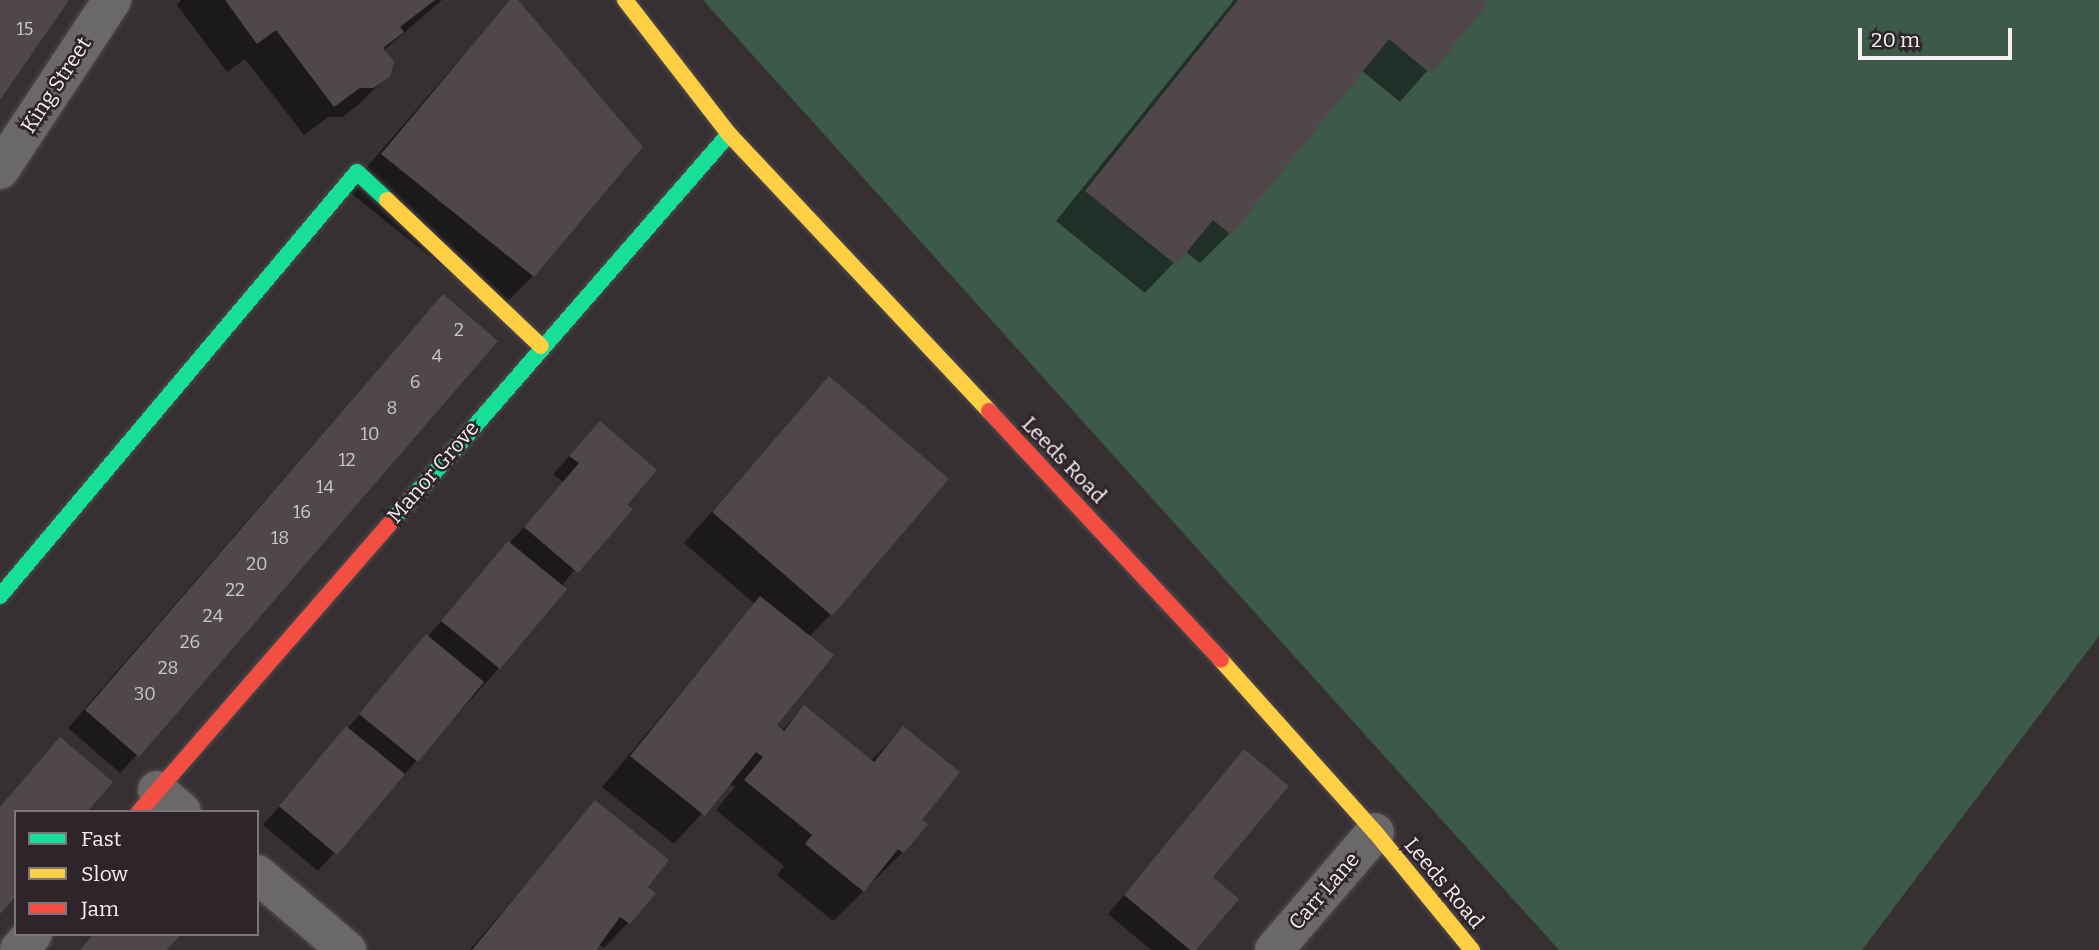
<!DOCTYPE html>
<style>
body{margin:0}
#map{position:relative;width:2099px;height:950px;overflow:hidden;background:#363033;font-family:Bitter,serif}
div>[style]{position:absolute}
.green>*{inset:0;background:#3c5949}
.shadow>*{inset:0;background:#0007}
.building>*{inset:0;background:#4f474c}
.roads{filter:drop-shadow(0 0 2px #504c4e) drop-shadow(0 0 2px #504c4e)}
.street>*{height:38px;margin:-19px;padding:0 19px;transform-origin:19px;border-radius:19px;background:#6b6869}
.fast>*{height:16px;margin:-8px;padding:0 8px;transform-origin:8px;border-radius:8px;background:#16e098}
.slow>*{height:16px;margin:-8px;padding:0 8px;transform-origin:8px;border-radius:8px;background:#ffcf43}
.jam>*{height:16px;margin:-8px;padding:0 8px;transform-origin:8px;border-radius:8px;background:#f24e42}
span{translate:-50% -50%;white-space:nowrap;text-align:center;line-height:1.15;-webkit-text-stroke:5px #2e242a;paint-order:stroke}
.number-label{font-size:18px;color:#ccc5c9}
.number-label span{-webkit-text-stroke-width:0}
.street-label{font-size:21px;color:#f6eff3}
.legend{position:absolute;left:14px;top:810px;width:245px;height:126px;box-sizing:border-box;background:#2e242a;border:2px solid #7e757a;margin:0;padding:9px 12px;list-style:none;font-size:21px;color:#f6eff3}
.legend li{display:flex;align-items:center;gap:14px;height:35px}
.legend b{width:35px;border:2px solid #7e757a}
.scale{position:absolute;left:1858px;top:28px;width:154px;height:32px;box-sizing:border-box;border:4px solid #f6eff3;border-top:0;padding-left:9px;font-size:21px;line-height:24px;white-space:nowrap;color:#f6eff3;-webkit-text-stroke:5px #2e242a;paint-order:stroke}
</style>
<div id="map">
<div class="green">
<div style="clip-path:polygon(703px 0,2099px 0,2099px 636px,1862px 950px,1559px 950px)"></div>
</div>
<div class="shadow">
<div style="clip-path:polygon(181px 0,442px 0,383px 51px,389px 75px,358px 105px,343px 117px,328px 117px,304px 135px,245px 59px,227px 72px,177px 5px)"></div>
<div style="clip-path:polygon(511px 0,516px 0,640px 147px,533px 276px,498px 311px,347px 190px)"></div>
<div style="clip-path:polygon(1234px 0,1480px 0,1485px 4px,1400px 102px,1361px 70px,1230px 233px,1200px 263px,1185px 251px,1145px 293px,1056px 221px)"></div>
<div style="clip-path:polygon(426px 314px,137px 755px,120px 773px,68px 728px)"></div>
<div style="clip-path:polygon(829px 378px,831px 614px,809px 637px,775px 726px,781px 731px,804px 708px,871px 761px,903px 728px,919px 820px,903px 852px,833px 921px,777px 875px,784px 866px,716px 810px,735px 787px,729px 783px,674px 844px,602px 787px,755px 604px,684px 543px)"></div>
<div style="clip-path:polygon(600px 423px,624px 505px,499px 668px,318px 871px,263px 825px,563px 482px,553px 474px)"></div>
<div style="clip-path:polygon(1244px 752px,1194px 950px,1151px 950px,1108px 914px)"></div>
<div style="clip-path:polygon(595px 803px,653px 893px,628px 923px,604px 948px,597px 943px,593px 950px,470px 950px)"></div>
</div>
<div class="building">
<div style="clip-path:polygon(0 0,69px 0,0 100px)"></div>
<div style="clip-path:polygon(225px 0,435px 0,400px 27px,404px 32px,383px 48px,394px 62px,390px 76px,374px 88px,360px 88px,334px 107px,276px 30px,257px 44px)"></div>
<div style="clip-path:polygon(510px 0,518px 0,643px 147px,534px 277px,381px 154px)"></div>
<div style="clip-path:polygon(1238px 0,1483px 0,1487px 4px,1431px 74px,1389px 39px,1231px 235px,1213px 220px,1176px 265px,1085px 191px)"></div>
<div style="clip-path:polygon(443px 294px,498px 341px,139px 757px,85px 710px)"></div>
<div style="clip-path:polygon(829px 376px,949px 479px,832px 616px,712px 512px)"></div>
<div style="clip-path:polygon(600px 421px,657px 470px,627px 505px,633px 509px,578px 573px,524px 527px,579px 463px,569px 456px)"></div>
<div style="clip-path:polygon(508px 541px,567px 589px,500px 669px,441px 621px)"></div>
<div style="clip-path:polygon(760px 596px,834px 655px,777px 725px,784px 731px,804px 705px,874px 762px,903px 726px,960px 772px,922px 820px,928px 824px,904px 853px,898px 849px,864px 892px,805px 844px,812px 835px,744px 780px,763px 757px,756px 752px,705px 816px,630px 756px)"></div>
<div style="clip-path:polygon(426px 634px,484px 682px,418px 762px,359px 714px)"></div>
<div style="clip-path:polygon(346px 726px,405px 774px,337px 855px,279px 806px)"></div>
<div style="clip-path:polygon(60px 737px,113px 782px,87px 812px,16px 812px,16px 896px,0 914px,0 807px)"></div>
<div style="clip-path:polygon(1244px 749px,1289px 786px,1213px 877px,1239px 899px,1196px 950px,1190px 950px,1124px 895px)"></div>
<div style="clip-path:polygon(595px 800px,669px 860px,648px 887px,656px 893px,630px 924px,620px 917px,596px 950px,472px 950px)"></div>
<div style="clip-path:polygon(94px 934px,181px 934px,167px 950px,80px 950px)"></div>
</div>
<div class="roads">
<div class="street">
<div style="left:0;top:170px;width:204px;rotate:-56.6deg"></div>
<div style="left:157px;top:790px;width:33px;rotate:41deg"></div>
<div style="left:257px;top:874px;width:118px;rotate:40.2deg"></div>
<div style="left:19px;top:950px;width:21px;rotate:-49deg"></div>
<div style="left:1274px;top:950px;width:155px;rotate:-49.4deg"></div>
</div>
<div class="fast">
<div style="left:393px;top:520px;width:512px;rotate:-48.96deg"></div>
<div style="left:0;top:596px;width:554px;rotate:-49.9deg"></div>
<div style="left:357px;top:172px;width:41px;rotate:43deg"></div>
</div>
<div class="slow">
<div style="left:625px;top:0;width:170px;rotate:52.2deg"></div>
<div style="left:729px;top:134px;width:380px;rotate:46.8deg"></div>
<div style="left:387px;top:200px;width:212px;rotate:43.5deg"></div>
<div style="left:1221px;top:660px;width:231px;rotate:48.2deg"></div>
<div style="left:1375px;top:832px;width:153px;rotate:50.6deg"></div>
</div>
<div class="jam">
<div style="left:989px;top:411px;width:340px;rotate:47deg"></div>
<div style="left:139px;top:812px;width:387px;rotate:-49deg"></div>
</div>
</div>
<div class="number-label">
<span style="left:25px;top:29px">15</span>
<span style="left:459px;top:330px">2</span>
<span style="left:437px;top:356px">4</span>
<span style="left:415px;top:382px">6</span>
<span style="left:392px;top:408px">8</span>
<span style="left:370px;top:434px">10</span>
<span style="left:347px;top:460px">12</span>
<span style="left:325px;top:487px">14</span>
<span style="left:302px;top:512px">16</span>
<span style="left:280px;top:538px">18</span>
<span style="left:257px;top:564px">20</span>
<span style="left:235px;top:590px">22</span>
<span style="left:213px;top:616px">24</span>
<span style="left:190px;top:642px">26</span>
<span style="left:168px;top:668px">28</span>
<span style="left:145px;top:694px">30</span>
</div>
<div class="street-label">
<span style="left:56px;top:85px;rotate:-57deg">King Street</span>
<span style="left:1064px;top:460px;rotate:46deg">Leeds Road</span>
<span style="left:433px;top:472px;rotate:-49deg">Manor Grove</span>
<span style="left:1444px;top:883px;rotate:50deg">Leeds Road</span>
<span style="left:1324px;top:891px;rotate:-49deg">Carr Lane</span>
</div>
<ul class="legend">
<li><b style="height:9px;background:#16e098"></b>Fast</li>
<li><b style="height:9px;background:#ffcf43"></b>Slow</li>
<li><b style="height:9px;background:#f24e42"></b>Jam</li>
</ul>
<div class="scale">20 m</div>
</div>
